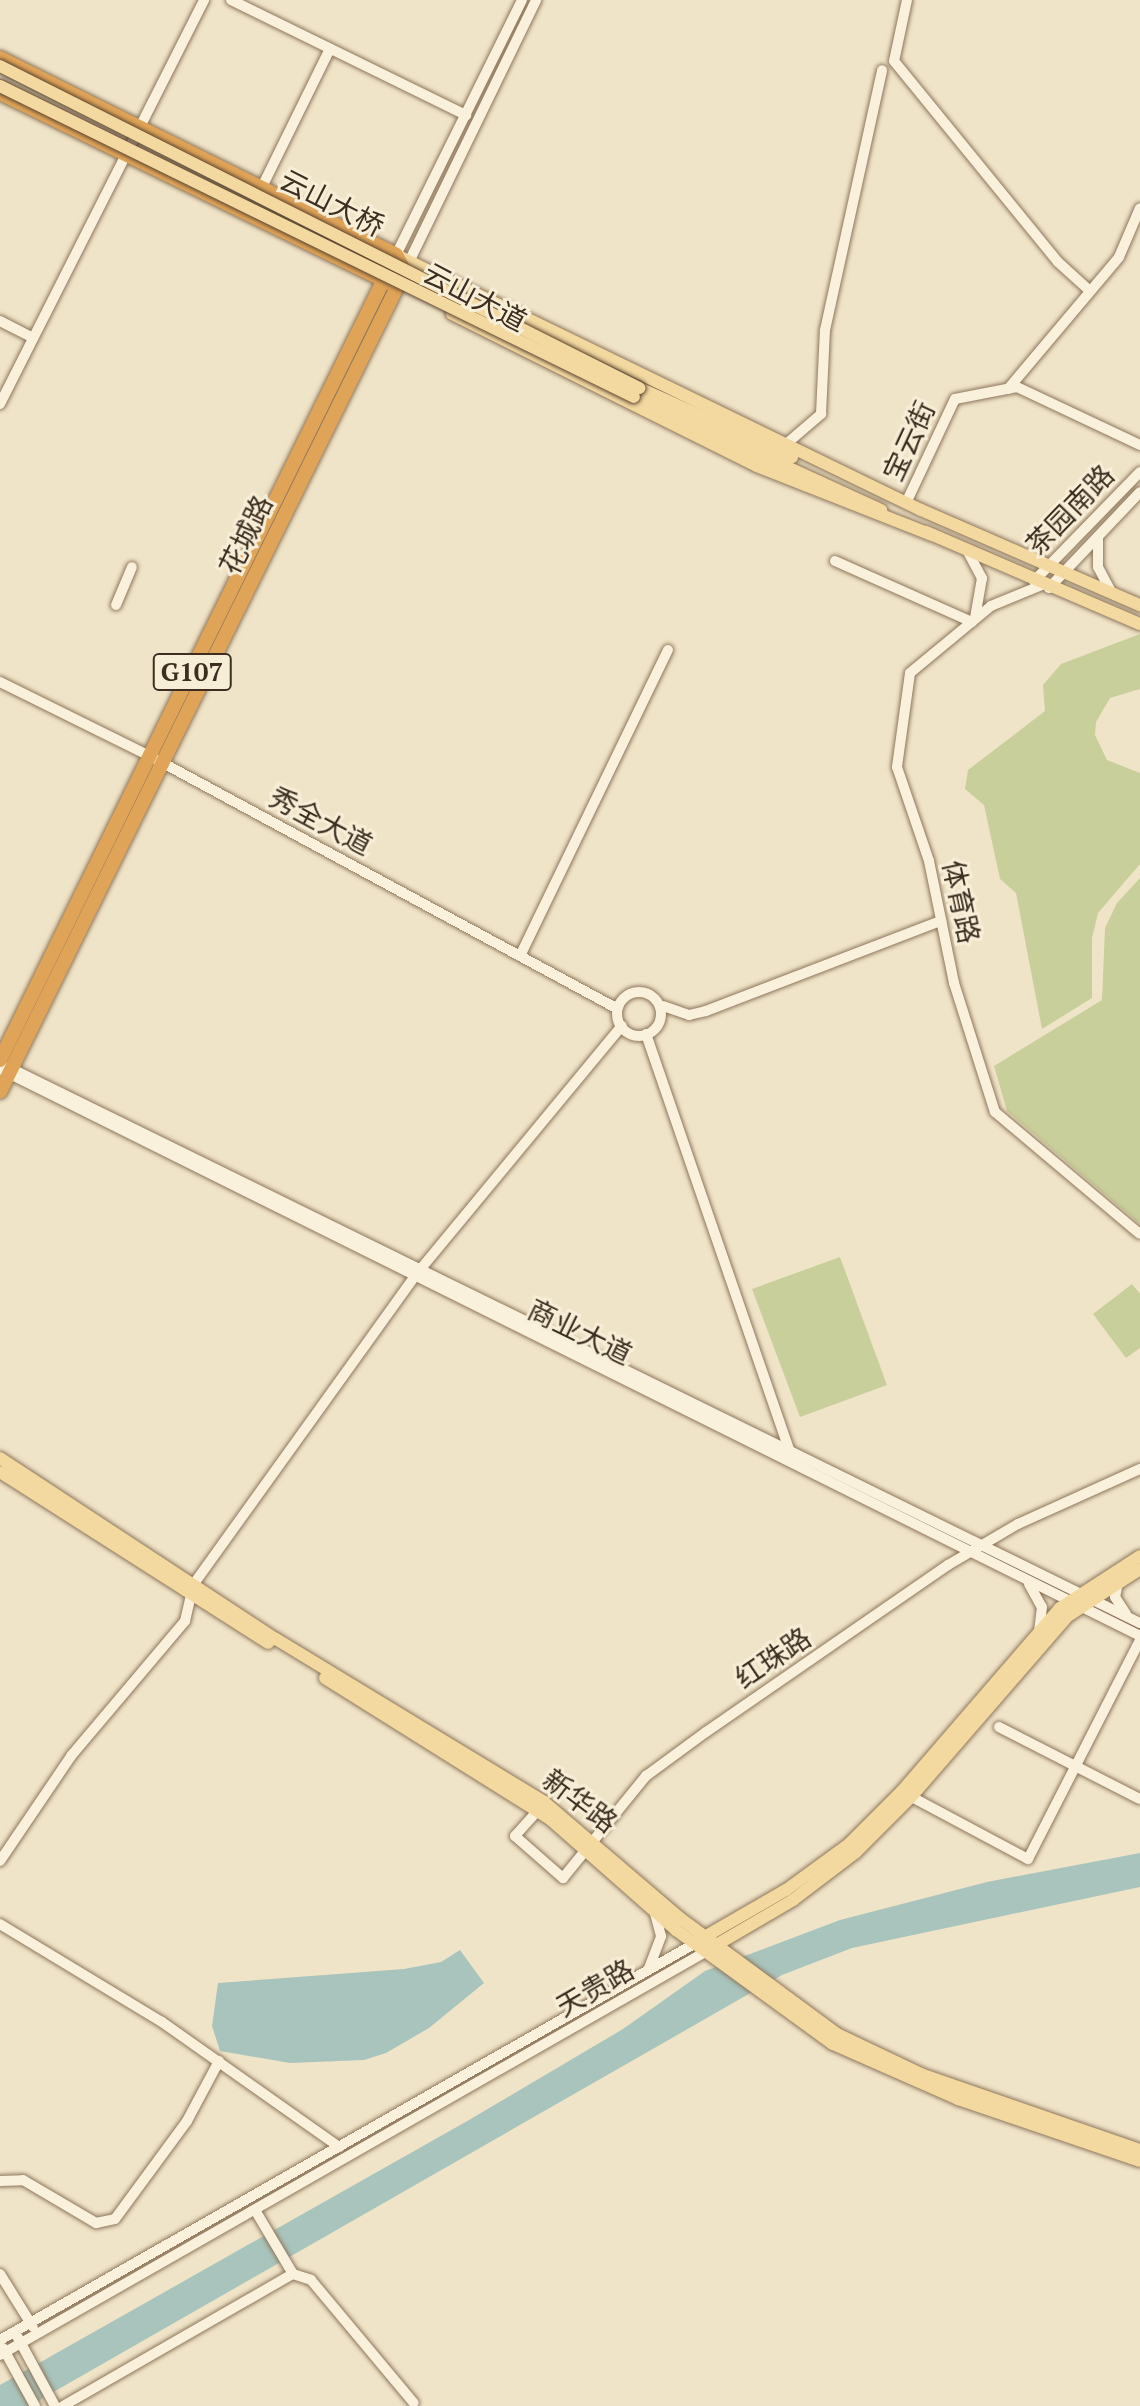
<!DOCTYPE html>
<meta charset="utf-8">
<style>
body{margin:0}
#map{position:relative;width:1140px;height:2406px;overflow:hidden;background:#f0e4c8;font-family:"PT Serif","Noto Sans SC",serif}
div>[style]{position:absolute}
.green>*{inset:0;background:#c9cf9b}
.water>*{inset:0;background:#a9c4bc}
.roads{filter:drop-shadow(0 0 2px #8d765c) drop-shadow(0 0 2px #8d765c)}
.minor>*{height:10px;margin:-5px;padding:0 5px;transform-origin:5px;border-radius:5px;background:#faf1dc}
.minor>.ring{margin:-5px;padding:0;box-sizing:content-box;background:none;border:10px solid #faf1dc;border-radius:50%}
.major>*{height:12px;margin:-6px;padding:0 6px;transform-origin:6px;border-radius:6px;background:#f3d9a0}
.highway>*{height:14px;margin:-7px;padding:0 7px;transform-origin:7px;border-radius:7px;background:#e0a458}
.bridges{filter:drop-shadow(0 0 2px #5b4430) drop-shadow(0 0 2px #5b4430)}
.major-bridge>*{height:12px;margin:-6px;padding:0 6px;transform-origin:6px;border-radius:6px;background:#f3d9a0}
span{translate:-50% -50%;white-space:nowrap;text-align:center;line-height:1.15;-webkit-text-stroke:6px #f7eed8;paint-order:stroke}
.shield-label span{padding:2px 6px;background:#f7eed8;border:2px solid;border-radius:6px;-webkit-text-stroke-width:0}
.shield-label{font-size:26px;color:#3d2e20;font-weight:700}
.street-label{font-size:28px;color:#3d2e20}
</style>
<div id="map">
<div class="green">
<div style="clip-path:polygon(1140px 634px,1140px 689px,1110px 698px,1096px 722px,1095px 735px,1107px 760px,1140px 773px,1140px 864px,1098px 913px,1092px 938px,1092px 998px,1042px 1029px,1016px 893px,1000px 879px,984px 805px,965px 789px,968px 770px,1045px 711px,1043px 685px,1061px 664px)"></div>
<div style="clip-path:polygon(1140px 878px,1140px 1224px,1007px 1111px,994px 1066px,1102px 1000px,1105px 928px,1117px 903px)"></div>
<div style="clip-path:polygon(840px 1257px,887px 1385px,800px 1417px,752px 1289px)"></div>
<div style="clip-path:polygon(1132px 1284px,1140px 1294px,1140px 1348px,1126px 1358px,1093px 1314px)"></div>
</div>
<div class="water">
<div style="clip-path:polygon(1140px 1853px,1140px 1887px,852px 1948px,782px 1975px,29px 2406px,0 2406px,0 2385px,469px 2120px,623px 2029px,705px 1971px,840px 1920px,987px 1882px)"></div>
<div style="clip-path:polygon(460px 1950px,484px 1983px,429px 2028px,386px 2053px,364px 2060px,290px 2063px,220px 2051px,212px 2026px,218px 1983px,404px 1969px,441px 1962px)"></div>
</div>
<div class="roads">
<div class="minor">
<div style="left:231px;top:0;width:262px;rotate:26.1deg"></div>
<div style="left:907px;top:0;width:62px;rotate:102deg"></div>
<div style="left:894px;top:61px;width:259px;rotate:50.8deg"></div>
<div style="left:1058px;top:262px;width:43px;rotate:42.2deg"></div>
<div style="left:262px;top:187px;width:154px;rotate:-63.8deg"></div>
<div style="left:396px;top:255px;width:284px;rotate:-63.7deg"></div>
<div style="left:407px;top:266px;width:296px;rotate:-64.1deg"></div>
<div style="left:0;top:321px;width:36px;rotate:27deg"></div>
<div style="left:1008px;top:389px;width:172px;rotate:-49.9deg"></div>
<div style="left:1119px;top:257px;width:53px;rotate:-66.8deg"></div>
<div style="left:0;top:404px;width:453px;rotate:-63.2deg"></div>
<div style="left:785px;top:445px;width:48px;rotate:-40.7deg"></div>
<div style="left:821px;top:414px;width:84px;rotate:-87.3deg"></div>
<div style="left:825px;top:330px;width:266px;rotate:-77.6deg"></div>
<div style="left:906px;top:503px;width:115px;rotate:-64.8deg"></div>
<div style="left:955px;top:399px;width:63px;rotate:-11deg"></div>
<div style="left:1017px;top:387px;width:136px;rotate:25.2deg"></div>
<div style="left:1098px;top:537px;width:30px;rotate:90deg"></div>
<div style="left:1098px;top:567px;width:30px;rotate:62deg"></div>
<div style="left:968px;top:552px;width:30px;rotate:62deg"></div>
<div style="left:982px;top:578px;width:40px;rotate:100deg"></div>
<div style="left:835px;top:561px;width:150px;rotate:24deg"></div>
<div style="left:1034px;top:581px;width:152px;rotate:-45.8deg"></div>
<div style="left:1042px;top:585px;width:55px;rotate:157.6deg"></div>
<div style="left:991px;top:606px;width:105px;rotate:140.4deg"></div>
<div style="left:910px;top:673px;width:95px;rotate:97.9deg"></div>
<div style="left:897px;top:767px;width:99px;rotate:71.2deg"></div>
<div style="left:929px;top:861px;width:125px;rotate:78.4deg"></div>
<div style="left:954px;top:983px;width:135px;rotate:72.4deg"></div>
<div style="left:995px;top:1112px;width:189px;rotate:40.1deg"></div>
<div style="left:1049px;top:588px;width:132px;rotate:-46.5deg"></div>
<div style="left:116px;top:605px;width:41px;rotate:-67.2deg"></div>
<div style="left:0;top:682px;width:167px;rotate:26.3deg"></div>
<div style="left:150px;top:756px;width:530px;rotate:28.4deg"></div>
<div style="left:520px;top:956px;width:340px;rotate:-64.2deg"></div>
<div class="ring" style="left:617px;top:992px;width:34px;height:34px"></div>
<div style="left:663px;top:1006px;width:28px;rotate:19deg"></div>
<div style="left:689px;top:1015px;width:17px;rotate:-13deg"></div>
<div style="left:706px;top:1011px;width:252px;rotate:-21deg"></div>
<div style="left:646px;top:1034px;width:446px;rotate:71deg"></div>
<div style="left:8px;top:1067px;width:1261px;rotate:26.16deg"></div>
<div style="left:0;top:1069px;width:1273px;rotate:26.44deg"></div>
<div style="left:1118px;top:1582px;width:15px;rotate:101deg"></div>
<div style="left:1115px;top:1597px;width:20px;rotate:57deg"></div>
<div style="left:1029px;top:1584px;width:26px;rotate:61deg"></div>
<div style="left:1042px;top:1607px;width:24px;rotate:97deg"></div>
<div style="left:999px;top:1727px;width:158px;rotate:27.1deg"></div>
<div style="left:908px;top:1795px;width:136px;rotate:28.1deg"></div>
<div style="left:1028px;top:1859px;width:246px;rotate:-62.9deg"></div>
<div style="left:541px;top:1807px;width:39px;rotate:132deg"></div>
<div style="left:515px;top:1836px;width:64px;rotate:41.2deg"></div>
<div style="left:563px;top:1878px;width:132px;rotate:-50.9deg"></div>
<div style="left:646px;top:1776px;width:74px;rotate:-36.3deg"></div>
<div style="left:706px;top:1732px;width:294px;rotate:-34.6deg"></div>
<div style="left:948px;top:1565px;width:81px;rotate:-30.4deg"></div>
<div style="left:1018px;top:1524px;width:134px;rotate:-24.3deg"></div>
<div style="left:0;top:1861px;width:127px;rotate:-55.9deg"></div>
<div style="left:71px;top:1756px;width:177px;rotate:-49.8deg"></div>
<div style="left:185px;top:1621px;width:37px;rotate:-77deg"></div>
<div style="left:193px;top:1585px;width:379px;rotate:-54.3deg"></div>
<div style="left:414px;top:1277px;width:326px;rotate:-50.4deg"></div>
<div style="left:0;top:1924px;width:189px;rotate:31.2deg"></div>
<div style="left:162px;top:2022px;width:217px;rotate:35.2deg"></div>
<div style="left:649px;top:1968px;width:34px;rotate:-69deg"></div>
<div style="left:661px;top:1936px;width:24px;rotate:-105deg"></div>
<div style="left:0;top:2181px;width:23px;rotate:-2deg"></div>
<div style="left:23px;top:2180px;width:85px;rotate:30.5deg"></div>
<div style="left:96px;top:2223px;width:19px;rotate:-12deg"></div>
<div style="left:115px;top:2219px;width:122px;rotate:-53.7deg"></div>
<div style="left:187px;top:2121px;width:68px;rotate:-61.9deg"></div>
<div style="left:255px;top:2210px;width:74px;rotate:59.3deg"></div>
<div style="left:293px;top:2274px;width:19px;rotate:18deg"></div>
<div style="left:311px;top:2280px;width:160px;rotate:50.1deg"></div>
<div style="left:0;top:2274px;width:62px;rotate:58.1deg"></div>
<div style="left:17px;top:2336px;width:80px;rotate:61.5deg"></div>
<div style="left:0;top:2340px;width:799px;rotate:-29.71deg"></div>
<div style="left:3px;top:2348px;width:66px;rotate:61.1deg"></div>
<div style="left:0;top:2355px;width:812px;rotate:-29.75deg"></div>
<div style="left:63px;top:2406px;width:265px;rotate:-29.9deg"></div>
</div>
<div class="major">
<div style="left:396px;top:255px;width:584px;rotate:25.91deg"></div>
<div style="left:921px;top:510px;width:239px;rotate:23.5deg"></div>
<div style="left:452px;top:314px;width:341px;rotate:26.5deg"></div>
<div style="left:757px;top:466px;width:188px;rotate:21.5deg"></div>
<div style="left:639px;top:388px;width:168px;rotate:24.3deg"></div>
<div style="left:634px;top:397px;width:272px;rotate:24.6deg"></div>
<div style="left:926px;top:532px;width:233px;rotate:23.3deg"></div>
<div style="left:0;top:1458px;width:330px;rotate:33.3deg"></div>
<div style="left:276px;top:1639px;width:314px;rotate:31.3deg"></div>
<div style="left:544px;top:1802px;width:180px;rotate:40.5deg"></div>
<div style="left:681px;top:1919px;width:194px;rotate:36.4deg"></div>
<div style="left:837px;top:2034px;width:95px;rotate:25.5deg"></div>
<div style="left:923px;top:2075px;width:230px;rotate:19.1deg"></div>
<div style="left:0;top:1472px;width:318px;rotate:32.5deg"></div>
<div style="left:325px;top:1678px;width:266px;rotate:32.1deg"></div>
<div style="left:550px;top:1819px;width:168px;rotate:41.4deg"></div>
<div style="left:676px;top:1930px;width:194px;rotate:36deg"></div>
<div style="left:833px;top:2044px;width:137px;rotate:23.7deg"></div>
<div style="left:958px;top:2099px;width:192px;rotate:18.8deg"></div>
<div style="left:701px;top:1939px;width:98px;rotate:-30deg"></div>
<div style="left:786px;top:1890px;width:78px;rotate:-36.1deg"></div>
<div style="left:849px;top:1844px;width:76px;rotate:-45deg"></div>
<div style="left:903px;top:1790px;width:240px;rotate:-49.2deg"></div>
<div style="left:1060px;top:1608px;width:95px;rotate:-33deg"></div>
<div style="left:711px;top:1948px;width:95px;rotate:-30.3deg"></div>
<div style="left:793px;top:1900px;width:79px;rotate:-37.3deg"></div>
<div style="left:856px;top:1852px;width:78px;rotate:-45deg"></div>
<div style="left:911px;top:1797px;width:240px;rotate:-49.1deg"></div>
<div style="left:1068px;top:1616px;width:86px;rotate:-33.1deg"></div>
</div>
<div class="highway">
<div style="left:0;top:58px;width:442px;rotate:26.4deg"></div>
<div style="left:396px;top:255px;width:18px;rotate:61deg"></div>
<div style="left:405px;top:271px;width:915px;rotate:116.26deg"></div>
<div style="left:0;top:93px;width:435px;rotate:26deg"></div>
<div style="left:0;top:1060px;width:897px;rotate:-63.81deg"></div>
</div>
</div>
<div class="bridges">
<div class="major-bridge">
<div style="left:0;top:66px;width:716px;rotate:26.74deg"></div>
<div style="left:0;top:86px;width:706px;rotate:26.13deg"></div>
</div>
</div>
<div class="shield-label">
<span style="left:192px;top:672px">G107</span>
</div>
<div class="street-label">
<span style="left:332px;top:203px;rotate:27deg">云山大桥</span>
<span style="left:475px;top:297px;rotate:28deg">云山大道</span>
<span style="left:909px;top:441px;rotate:-65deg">宝云街</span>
<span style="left:1070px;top:510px;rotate:-46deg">茶园南路</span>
<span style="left:246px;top:535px;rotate:-64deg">花城路</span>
<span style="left:321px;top:821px;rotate:28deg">秀全大道</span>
<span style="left:961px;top:902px;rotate:78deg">体育路</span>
<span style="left:580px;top:1332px;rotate:26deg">商业大道</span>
<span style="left:773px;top:1658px;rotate:-34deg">红珠路</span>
<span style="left:580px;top:1801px;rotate:37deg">新华路</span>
<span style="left:595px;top:1988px;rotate:-30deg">天贵路</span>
</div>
</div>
